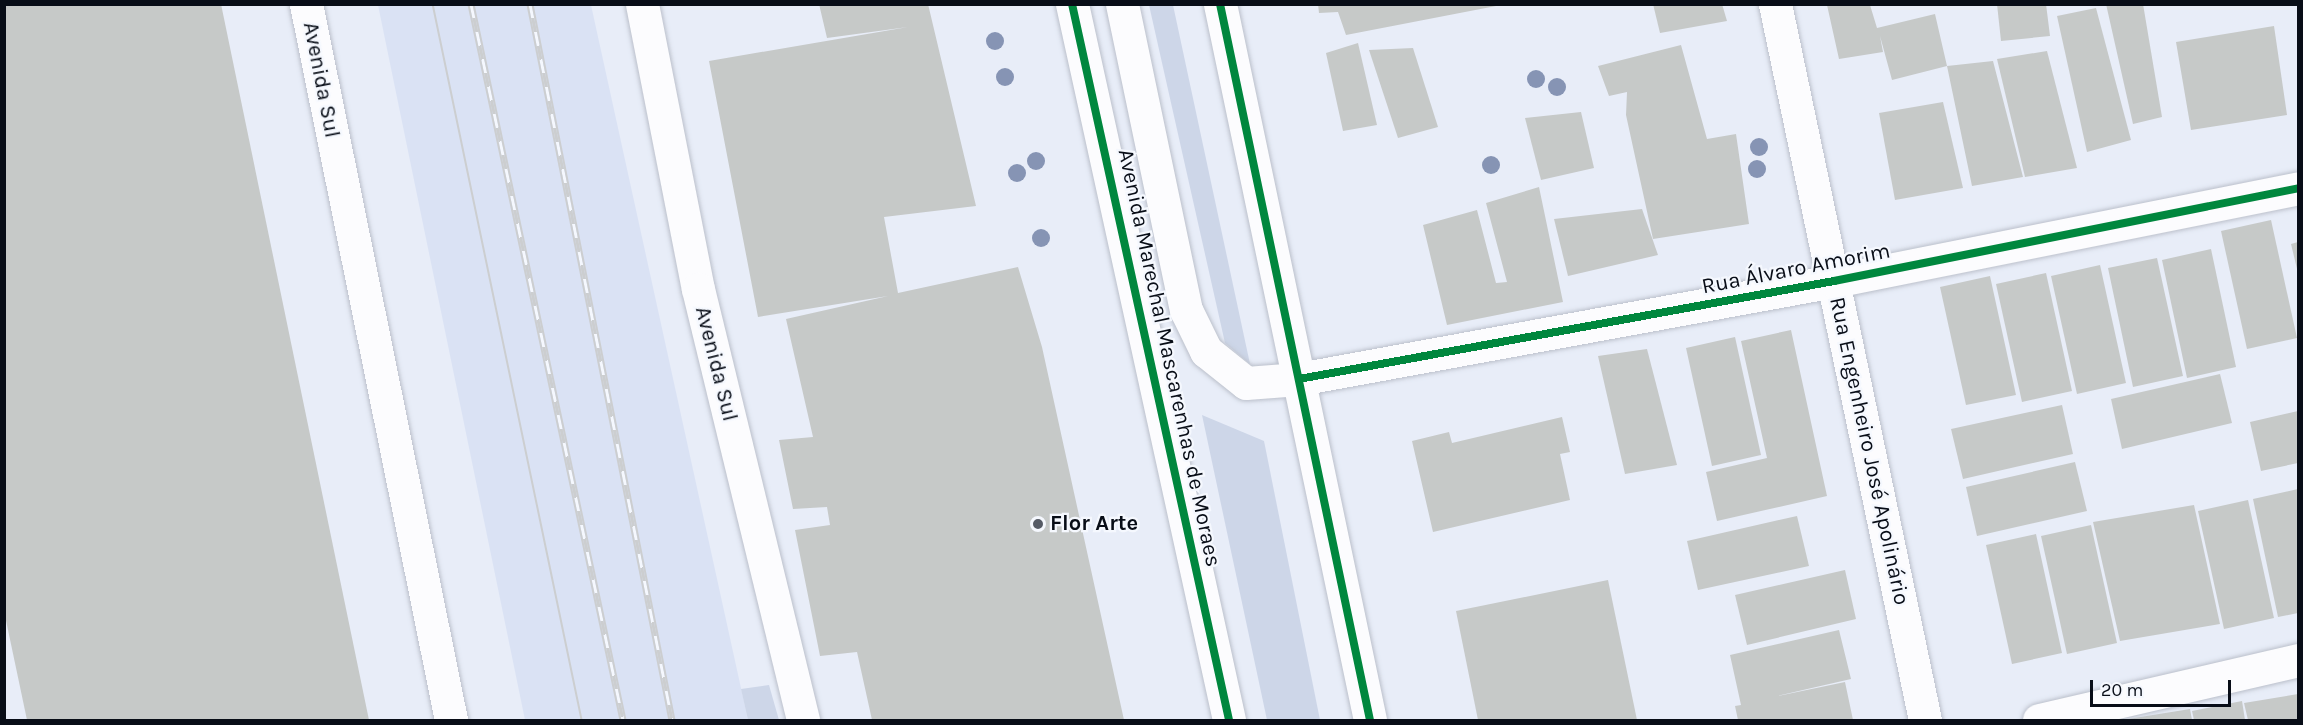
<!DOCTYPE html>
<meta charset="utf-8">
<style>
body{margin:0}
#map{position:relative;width:2303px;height:725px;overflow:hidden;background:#e8edf8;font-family:Karla,sans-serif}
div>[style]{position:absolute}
.built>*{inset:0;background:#dae2f4}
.green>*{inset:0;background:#cdd6e8}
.building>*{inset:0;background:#c6c9c8}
.roads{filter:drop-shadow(0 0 2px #bbc0cb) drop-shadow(0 0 2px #bbc0cb)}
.street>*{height:33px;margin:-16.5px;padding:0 16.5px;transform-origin:16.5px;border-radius:16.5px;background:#fcfcfe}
.highway>*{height:33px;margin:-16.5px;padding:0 16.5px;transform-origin:16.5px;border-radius:16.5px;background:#fcfcfe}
.tram>*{height:1.5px;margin:-0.75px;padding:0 0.75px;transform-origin:0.75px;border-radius:0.75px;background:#ccced0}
.rail>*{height:7px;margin-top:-3.5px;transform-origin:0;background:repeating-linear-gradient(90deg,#f5f8fe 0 14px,#ccced0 0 28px);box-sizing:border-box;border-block:2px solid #ccced0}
.cycleway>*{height:8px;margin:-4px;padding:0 4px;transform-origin:4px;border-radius:4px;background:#00873e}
.trees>*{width:18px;height:18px;margin:-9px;border-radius:50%;background:#8694b4}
.dots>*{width:16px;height:16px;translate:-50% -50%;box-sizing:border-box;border:3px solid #f5f8fe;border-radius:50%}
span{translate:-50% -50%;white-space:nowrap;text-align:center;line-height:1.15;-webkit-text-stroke:4.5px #f5f8fe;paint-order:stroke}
.street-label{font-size:22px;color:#080d17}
.poi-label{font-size:22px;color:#080d17;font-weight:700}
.left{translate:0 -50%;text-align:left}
.frame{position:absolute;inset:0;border:6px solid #080d17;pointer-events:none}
.scale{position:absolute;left:2090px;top:680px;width:141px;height:27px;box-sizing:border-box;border:3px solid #080d17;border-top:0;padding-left:8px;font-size:18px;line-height:21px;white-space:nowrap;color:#080d17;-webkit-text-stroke:4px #f5f8fe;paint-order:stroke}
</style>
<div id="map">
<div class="built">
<div style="clip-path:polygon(378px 5px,591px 5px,748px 720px,525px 720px)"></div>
</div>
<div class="green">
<div style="clip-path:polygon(1149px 5px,1173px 5px,1250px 364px,1225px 343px)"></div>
<div style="clip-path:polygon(1202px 415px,1264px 441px,1320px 720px,1267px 720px)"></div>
<div style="clip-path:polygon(769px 685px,779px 720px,748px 720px,741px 689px)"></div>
</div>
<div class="building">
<div style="clip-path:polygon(4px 4px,221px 4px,369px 720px,27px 720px,4px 611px)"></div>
<div style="clip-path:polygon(819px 4px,928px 4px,976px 206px,884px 217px,898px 293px,1018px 267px,1042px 347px,1124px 720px,872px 720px,857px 652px,820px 656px,795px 530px,830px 525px,827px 507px,793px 509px,779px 440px,813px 437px,786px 319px,888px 296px,758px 317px,709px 61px,908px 27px,827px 38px)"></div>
<div style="clip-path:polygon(1318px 4px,1496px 4px,1496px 6px,1346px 35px,1338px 12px,1319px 13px)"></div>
<div style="clip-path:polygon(1653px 4px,1722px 4px,1727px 21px,1660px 33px)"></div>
<div style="clip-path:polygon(1997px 4px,2046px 4px,2050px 36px,2001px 41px)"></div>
<div style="clip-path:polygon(2106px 4px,2143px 4px,2162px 117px,2133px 124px)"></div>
<div style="clip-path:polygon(1827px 5px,1870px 5px,1877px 28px,1935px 14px,1947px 66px,1993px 61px,2023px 177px,1972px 186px,1947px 66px,1892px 80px,1880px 36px,1883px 52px,1839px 59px)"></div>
<div style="clip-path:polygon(2096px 8px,2131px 140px,2087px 152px,2057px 16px)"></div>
<div style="clip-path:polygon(2274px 26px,2287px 115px,2191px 130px,2176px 42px)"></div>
<div style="clip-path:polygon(1358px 43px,1377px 125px,1343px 131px,1326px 53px)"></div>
<div style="clip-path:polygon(1681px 45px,1707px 139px,1736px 134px,1749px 224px,1653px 239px,1626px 115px,1627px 92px,1609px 96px,1598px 66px)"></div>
<div style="clip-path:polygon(1413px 48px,1438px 127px,1398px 138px,1369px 50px)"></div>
<div style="clip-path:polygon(2047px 51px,2077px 168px,2025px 177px,1997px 59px)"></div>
<div style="clip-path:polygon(1943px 102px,1963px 188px,1895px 200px,1879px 113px)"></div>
<div style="clip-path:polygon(1581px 112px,1594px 168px,1541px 180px,1525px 118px)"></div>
<div style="clip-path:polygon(1539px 187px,1563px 302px,1447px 325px,1423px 225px,1477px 210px,1496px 283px,1507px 282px,1486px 203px)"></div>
<div style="clip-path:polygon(1642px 209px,1658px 255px,1568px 276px,1554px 219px)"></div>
<div style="clip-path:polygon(2271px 220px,2297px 338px,2247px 349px,2221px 231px)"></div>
<div style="clip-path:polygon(2298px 242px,2298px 273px,2291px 244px)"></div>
<div style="clip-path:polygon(2211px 249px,2236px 367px,2187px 378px,2162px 260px)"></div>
<div style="clip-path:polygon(2157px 258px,2183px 376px,2133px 387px,2108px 268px)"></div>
<div style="clip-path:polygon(2100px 265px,2126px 383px,2077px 394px,2051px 276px)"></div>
<div style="clip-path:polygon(2046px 273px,2072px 391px,2022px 402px,1996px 284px)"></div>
<div style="clip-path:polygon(1990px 276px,2016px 395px,1966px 405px,1940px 287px)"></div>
<div style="clip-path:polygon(1791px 330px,1827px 496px,1717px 521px,1706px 472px,1767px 458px,1741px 341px)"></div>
<div style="clip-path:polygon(1735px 337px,1761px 455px,1712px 466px,1686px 348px)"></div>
<div style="clip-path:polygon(1647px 349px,1677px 465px,1625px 474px,1598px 356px)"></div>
<div style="clip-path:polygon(2220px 374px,2232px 423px,2122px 449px,2111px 399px)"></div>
<div style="clip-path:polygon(2062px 405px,2073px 454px,1963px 479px,1951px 429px)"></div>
<div style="clip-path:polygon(2298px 411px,2298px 463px,2261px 471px,2250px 422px)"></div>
<div style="clip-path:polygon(1562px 417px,1570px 452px,1560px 454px,1570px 500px,1433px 532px,1412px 441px,1449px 432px,1452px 443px)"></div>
<div style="clip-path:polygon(2075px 462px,2087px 511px,1977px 536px,1966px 487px)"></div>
<div style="clip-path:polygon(2298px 489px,2298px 613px,2278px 617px,2253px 499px)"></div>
<div style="clip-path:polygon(2248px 500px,2274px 618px,2224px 629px,2198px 511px)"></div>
<div style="clip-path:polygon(2194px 505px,2220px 624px,2120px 641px,2093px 522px)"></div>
<div style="clip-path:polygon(1797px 516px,1809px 566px,1698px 590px,1687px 541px)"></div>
<div style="clip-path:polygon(2091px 525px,2117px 643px,2067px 654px,2041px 536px)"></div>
<div style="clip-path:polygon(2036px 534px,2062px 653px,2012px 664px,1986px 545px)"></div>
<div style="clip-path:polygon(1845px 570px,1856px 619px,1747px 645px,1735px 595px)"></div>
<div style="clip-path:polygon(1608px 580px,1637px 720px,1478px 720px,1456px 611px)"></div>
<div style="clip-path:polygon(1839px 630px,1851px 679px,1773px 697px,1845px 682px,1853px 720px,1738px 720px,1735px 706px,1741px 705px,1730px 655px)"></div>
<div style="clip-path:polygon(2298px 694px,2298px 720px,2248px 720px,2244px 703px)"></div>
<div style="clip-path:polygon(2242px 701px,2245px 720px,2194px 720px,2192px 711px)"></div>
<div style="clip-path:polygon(2190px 709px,2192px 720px,2128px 720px,2128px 719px)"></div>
</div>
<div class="roads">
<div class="street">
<div style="left:306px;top:4px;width:731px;rotate:78.55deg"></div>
<div style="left:642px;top:4px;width:290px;rotate:78.9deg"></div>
<div style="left:698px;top:289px;width:444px;rotate:76.3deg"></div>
<div style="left:1775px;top:4px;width:732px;rotate:78.17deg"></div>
<div style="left:1299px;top:379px;width:544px;rotate:-10.38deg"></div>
<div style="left:1834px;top:281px;width:473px;rotate:-11.3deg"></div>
<div style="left:2039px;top:720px;width:266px;rotate:-13deg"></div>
</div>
<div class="highway">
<div style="left:1072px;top:4px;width:733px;rotate:77.63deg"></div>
<div style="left:1122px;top:4px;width:313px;rotate:78.2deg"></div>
<div style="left:1186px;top:310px;width:46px;rotate:64deg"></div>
<div style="left:1206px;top:351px;width:51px;rotate:38.7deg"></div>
<div style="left:1246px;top:383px;width:53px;rotate:-4.3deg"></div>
<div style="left:1220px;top:4px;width:732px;rotate:78.17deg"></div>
</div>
</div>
<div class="tram">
<div style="left:433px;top:4px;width:731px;rotate:78.24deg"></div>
</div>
<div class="rail">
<div style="left:471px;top:4px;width:732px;rotate:78.01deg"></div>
<div style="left:530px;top:4px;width:730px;rotate:78.78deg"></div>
</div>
<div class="cycleway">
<div style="left:1072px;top:4px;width:733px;rotate:77.63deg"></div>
<div style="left:1220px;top:4px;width:732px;rotate:78.17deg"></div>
<div style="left:1299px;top:379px;width:544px;rotate:-10.38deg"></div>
<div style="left:1834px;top:281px;width:473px;rotate:-11.3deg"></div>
</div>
<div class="trees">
<div style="left:995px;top:41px"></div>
<div style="left:1005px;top:77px"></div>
<div style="left:1536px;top:79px"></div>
<div style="left:1557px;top:87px"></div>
<div style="left:1759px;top:147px"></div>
<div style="left:1036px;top:161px"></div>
<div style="left:1491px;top:165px"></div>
<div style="left:1757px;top:169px"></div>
<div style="left:1017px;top:173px"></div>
<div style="left:1041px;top:238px"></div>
</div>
<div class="dots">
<div style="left:1038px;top:524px;background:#565b66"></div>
</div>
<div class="street-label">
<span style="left:321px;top:80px;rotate:79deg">Avenida Sul</span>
<span style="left:1796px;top:269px;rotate:-11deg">Rua Álvaro Amorim</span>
<span style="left:1169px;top:358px;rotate:78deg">Avenida Marechal Mascarenhas de Moraes</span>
<span style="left:716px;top:364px;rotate:76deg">Avenida Sul</span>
<span style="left:1869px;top:451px;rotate:78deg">Rua Engenheiro José Apolinário</span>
</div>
<div class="poi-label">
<span class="left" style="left:1050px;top:524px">Flor Arte</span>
</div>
<div class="frame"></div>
<div class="scale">20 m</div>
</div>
